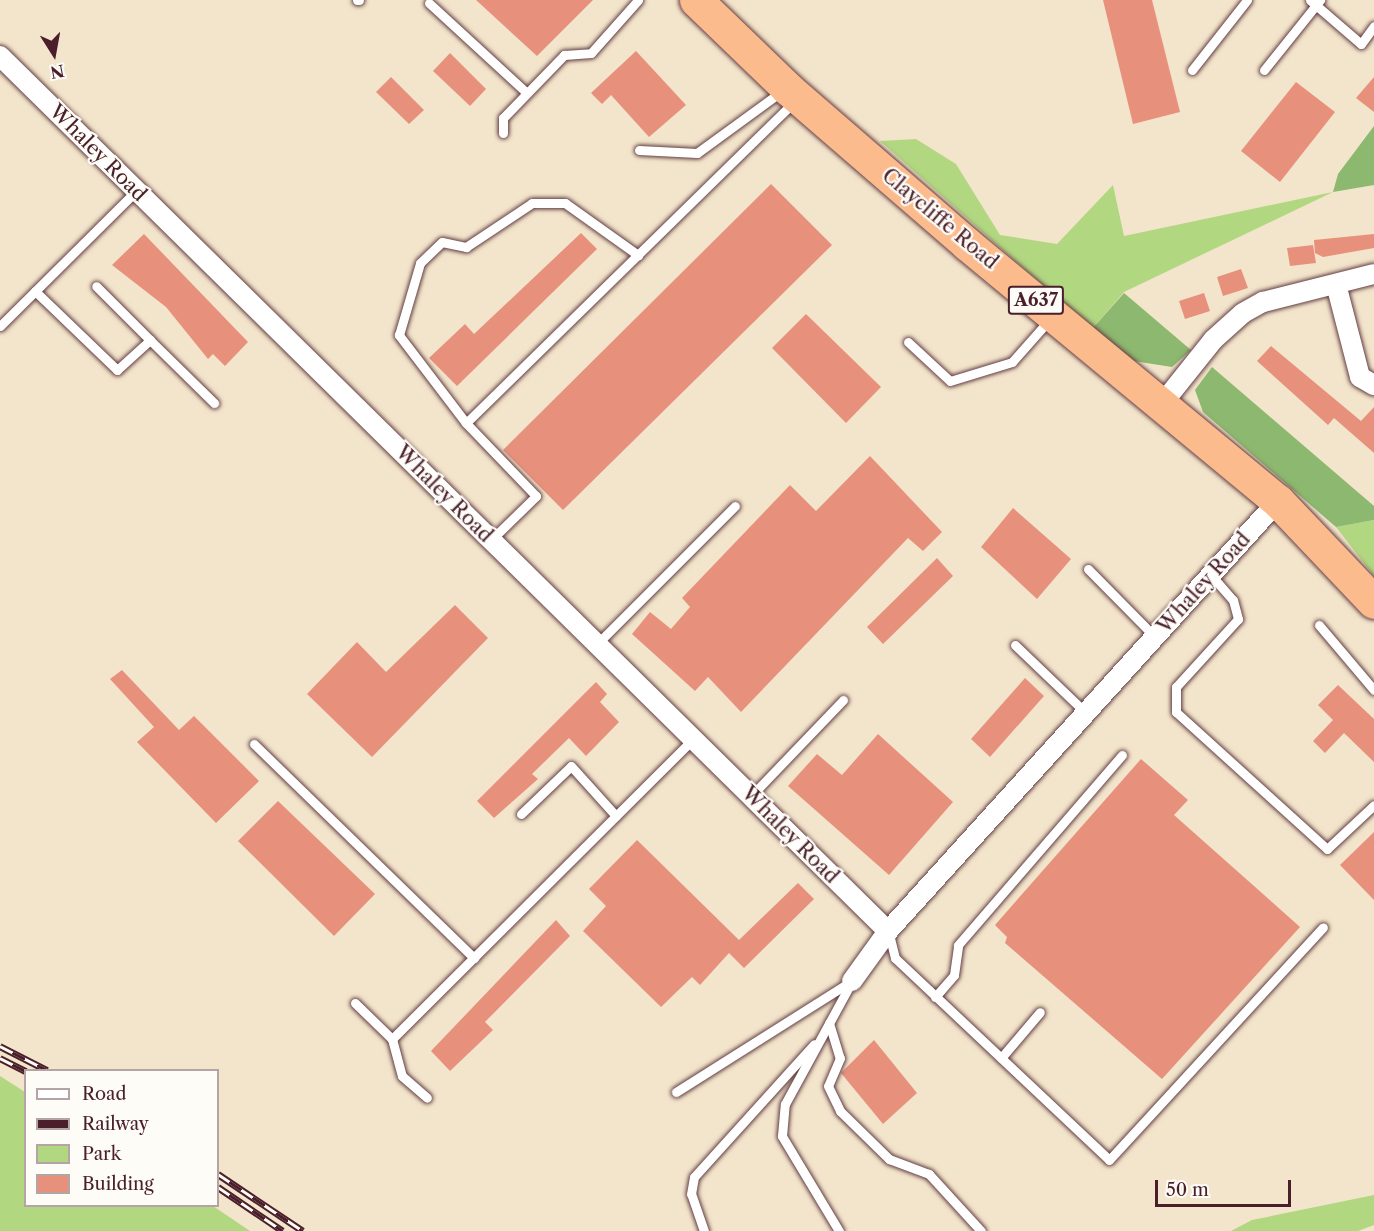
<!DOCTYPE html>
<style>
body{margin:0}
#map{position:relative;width:1374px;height:1231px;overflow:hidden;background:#f3e5cb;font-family:"Libre Caslon Text",serif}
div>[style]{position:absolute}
.green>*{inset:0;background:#b2d781}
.forest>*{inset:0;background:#8db86f}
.building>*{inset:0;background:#e7917c}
.roads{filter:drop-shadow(0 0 2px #633d43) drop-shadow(0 0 2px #633d43)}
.service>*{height:9px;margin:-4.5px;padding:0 4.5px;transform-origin:4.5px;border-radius:4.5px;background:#fff}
.minor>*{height:20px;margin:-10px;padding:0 10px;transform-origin:10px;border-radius:10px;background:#fff}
.trunk>*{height:33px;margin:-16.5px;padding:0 16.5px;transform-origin:16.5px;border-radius:16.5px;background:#fbbb8d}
.rail>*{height:7px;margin-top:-3.5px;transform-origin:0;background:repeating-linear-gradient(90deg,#fdfcf7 0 14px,#4a1f2b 0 28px);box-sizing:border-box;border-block:2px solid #4a1f2b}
span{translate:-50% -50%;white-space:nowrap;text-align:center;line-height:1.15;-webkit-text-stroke:4.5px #fdfcf7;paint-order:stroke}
.shield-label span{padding:2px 4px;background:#fdfcf7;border:2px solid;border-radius:4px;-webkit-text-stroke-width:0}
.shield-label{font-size:18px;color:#4a1f2b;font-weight:700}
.street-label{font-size:20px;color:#4a1f2b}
.legend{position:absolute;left:24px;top:1069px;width:195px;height:138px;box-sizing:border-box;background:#fdfcf7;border:2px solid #b5a4a5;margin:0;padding:8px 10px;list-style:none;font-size:18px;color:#4a1f2b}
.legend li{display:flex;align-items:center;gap:12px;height:30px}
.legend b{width:30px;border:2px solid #b5a4a5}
.north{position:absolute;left:24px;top:24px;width:60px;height:60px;-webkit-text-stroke:4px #fdfcf7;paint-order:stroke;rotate:169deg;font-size:16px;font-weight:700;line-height:24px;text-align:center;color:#4a1f2b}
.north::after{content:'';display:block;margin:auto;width:21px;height:27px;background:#4a1f2b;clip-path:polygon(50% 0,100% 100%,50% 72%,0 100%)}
.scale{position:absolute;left:1155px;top:1180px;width:136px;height:27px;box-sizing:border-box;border:3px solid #4a1f2b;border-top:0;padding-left:8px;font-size:18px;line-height:21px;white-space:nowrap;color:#4a1f2b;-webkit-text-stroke:4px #fdfcf7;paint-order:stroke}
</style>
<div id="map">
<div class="green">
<div style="clip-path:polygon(916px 139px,956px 164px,1000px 235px,1057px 244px,1113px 185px,1124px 236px,1333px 192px,1124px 292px,1092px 329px,880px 141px)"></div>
<div style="clip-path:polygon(1374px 520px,1374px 576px,1336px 527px)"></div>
<div style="clip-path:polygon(0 1076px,25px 1092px,26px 1206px,213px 1206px,250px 1231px,0 1231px)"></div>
<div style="clip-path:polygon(1374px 1195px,1374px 1225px,1358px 1231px,1231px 1231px,1252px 1220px)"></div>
</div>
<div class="forest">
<div style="clip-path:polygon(1374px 126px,1374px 185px,1333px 192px,1338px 174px)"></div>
<div style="clip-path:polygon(1124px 293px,1191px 350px,1172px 367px,1127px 360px,1092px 329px)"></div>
<div style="clip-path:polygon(1212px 367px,1374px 506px,1374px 520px,1336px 527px,1203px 412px,1195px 390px)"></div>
</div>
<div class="building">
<div style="clip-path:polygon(476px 0,593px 0,537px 56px)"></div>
<div style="clip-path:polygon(1103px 0,1152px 0,1180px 112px,1133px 124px)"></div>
<div style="clip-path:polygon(636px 51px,686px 105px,649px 137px,611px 95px,602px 104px,591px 93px)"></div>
<div style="clip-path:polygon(450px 53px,486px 89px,470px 106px,433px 71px)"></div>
<div style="clip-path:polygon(391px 77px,424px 110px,409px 124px,376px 92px)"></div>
<div style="clip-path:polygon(1374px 77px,1374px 112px,1356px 98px)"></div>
<div style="clip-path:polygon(1296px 82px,1335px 112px,1280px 182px,1241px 151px)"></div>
<div style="clip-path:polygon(771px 184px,832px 245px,563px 510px,503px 450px)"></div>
<div style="clip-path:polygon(581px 233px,597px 249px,457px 386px,429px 358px,465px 324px,474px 334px)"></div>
<div style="clip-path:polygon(144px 234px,248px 342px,225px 366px,213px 354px,208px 359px,166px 307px,112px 265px)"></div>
<div style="clip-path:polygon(1374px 234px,1374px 248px,1323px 257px,1315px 253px,1314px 240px)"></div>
<div style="clip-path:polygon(1313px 245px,1316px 263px,1290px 266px,1287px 248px)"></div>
<div style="clip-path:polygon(1241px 269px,1248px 288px,1223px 296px,1217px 277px)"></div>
<div style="clip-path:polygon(1204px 293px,1210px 311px,1185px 319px,1179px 301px)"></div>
<div style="clip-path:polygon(806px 314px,881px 387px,846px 423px,772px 348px)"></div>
<div style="clip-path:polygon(1271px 346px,1361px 421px,1374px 407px,1374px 453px,1334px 418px,1328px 425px,1257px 361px)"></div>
<div style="clip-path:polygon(870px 456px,942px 532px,923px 551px,908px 538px,741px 712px,708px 677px,695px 691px,632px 634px,650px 612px,671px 629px,690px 607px,682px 598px,790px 485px,816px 511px)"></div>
<div style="clip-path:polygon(1013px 508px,1071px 559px,1037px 599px,981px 547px)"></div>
<div style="clip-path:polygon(937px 558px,953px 576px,883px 644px,867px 627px)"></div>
<div style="clip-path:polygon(455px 605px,488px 638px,372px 757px,307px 694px,357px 642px,386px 672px)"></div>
<div style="clip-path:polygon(122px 670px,179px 730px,194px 716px,259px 781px,216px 823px,137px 742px,154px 727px,110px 679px)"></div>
<div style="clip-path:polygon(1025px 678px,1044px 696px,990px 757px,971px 739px)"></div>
<div style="clip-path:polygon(596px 682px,607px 694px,600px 702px,619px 722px,586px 756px,569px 738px,532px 774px,538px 779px,494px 818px,477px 801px)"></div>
<div style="clip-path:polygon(1338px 685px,1374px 719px,1374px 762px,1344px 733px,1325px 753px,1313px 741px,1333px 720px,1318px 705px)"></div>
<div style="clip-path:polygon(878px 734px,953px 802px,889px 875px,788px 786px,817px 754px,842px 775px)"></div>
<div style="clip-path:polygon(1141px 759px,1188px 800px,1174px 815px,1300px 927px,1162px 1079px,1005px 943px,1007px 937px,995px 925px)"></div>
<div style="clip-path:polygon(278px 801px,375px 894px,334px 936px,238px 841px)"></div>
<div style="clip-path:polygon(1374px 832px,1374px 900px,1340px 865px)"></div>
<div style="clip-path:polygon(637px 840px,739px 940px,798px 883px,814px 899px,744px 968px,729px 953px,700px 985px,692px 977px,661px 1007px,583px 931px,606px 906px,589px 889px)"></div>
<div style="clip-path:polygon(556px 920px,570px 936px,485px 1022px,493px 1030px,450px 1071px,431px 1051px)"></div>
<div style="clip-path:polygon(874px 1040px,917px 1093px,883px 1124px,841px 1073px)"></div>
</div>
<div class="roads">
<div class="service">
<div style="left:357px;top:0;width:2px"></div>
<div style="left:1310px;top:0;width:67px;rotate:40.8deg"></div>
<div style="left:1361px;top:44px;width:22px;rotate:-54deg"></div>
<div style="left:429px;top:3px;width:133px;rotate:42.6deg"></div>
<div style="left:1192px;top:70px;width:89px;rotate:-51.8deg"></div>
<div style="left:1264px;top:70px;width:90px;rotate:-51.3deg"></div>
<div style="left:503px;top:133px;width:15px;rotate:-90deg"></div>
<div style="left:503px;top:118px;width:88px;rotate:-45.9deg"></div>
<div style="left:564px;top:55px;width:27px;rotate:-4deg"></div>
<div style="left:591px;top:53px;width:71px;rotate:-48.4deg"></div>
<div style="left:639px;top:150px;width:58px;rotate:3deg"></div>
<div style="left:697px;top:153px;width:105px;rotate:-36.1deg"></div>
<div style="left:35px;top:291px;width:114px;rotate:43.9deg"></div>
<div style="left:117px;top:370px;width:45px;rotate:-42.3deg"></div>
<div style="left:150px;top:340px;width:76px;rotate:-135deg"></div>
<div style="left:0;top:326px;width:193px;rotate:-44.8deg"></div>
<div style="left:150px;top:340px;width:90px;rotate:44.5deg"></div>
<div style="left:908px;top:342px;width:57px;rotate:42.9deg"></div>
<div style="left:950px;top:381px;width:65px;rotate:-17deg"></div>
<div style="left:1012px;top:362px;width:57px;rotate:-48.5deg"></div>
<div style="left:466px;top:423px;width:111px;rotate:-127.3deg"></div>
<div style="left:399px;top:335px;width:75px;rotate:-73.7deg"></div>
<div style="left:420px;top:263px;width:30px;rotate:-44deg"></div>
<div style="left:442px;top:242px;width:25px;rotate:12deg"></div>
<div style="left:466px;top:247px;width:79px;rotate:-33.7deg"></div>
<div style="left:532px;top:203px;width:33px"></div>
<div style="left:565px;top:203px;width:90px;rotate:35.5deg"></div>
<div style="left:491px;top:540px;width:63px;rotate:-44.4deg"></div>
<div style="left:536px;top:496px;width:101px;rotate:-133.8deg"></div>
<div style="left:466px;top:423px;width:459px;rotate:-44.4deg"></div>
<div style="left:1088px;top:569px;width:95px;rotate:45.4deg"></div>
<div style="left:1211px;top:575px;width:33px;rotate:49deg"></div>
<div style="left:1233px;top:600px;width:20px;rotate:75deg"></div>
<div style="left:1238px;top:619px;width:92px;rotate:132.4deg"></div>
<div style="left:1176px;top:687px;width:25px;rotate:90deg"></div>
<div style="left:1176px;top:712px;width:204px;rotate:42.2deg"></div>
<div style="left:1327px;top:849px;width:64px;rotate:-43.1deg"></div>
<div style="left:1319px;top:625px;width:85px;rotate:49.8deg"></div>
<div style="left:597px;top:644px;width:195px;rotate:-45deg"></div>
<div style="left:1015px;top:645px;width:98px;rotate:43.8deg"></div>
<div style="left:254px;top:744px;width:307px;rotate:44.2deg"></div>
<div style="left:751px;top:796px;width:133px;rotate:-46.2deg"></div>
<div style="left:521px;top:814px;width:69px;rotate:-43.8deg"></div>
<div style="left:571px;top:766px;width:67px;rotate:48deg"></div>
<div style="left:889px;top:934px;width:25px;rotate:76deg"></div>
<div style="left:895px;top:958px;width:294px;rotate:43.3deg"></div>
<div style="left:1109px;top:1160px;width:316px;rotate:-47.4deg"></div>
<div style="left:935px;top:997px;width:29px;rotate:-49deg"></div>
<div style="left:954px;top:975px;width:30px;rotate:-82deg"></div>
<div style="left:958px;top:945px;width:251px;rotate:-49.2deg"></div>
<div style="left:355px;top:1003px;width:52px;rotate:44.2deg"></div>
<div style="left:392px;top:1039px;width:425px;rotate:-44.9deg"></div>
<div style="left:829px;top:1023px;width:37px;rotate:73deg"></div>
<div style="left:840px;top:1058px;width:30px;rotate:113deg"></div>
<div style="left:828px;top:1086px;width:28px;rotate:64deg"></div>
<div style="left:840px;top:1111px;width:69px;rotate:44.4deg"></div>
<div style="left:889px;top:1159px;width:43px;rotate:20.6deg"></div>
<div style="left:929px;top:1174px;width:77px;rotate:47.6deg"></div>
<div style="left:392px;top:1039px;width:38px;rotate:75deg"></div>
<div style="left:402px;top:1076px;width:33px;rotate:41deg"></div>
<div style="left:1001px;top:1058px;width:60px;rotate:-49.7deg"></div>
<div style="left:676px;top:1092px;width:206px;rotate:-32.3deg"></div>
<div style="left:704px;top:1231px;width:39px;rotate:-109deg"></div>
<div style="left:691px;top:1194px;width:17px;rotate:-80deg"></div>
<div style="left:694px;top:1177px;width:179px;rotate:-47.9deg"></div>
<div style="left:839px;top:1231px;width:111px;rotate:-121deg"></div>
<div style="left:782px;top:1136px;width:32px;rotate:-85deg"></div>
<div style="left:785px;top:1104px;width:140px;rotate:-61.4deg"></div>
</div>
<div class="minor">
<div style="left:0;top:56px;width:1247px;rotate:44.58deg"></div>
<div style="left:1337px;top:288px;width:92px;rotate:75.5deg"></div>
<div style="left:1360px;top:377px;width:16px;rotate:30deg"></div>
<div style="left:1162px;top:404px;width:82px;rotate:-51.4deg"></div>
<div style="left:1213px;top:340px;width:40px;rotate:-42deg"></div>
<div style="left:1243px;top:313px;width:23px;rotate:-29deg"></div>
<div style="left:1263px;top:302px;width:114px;rotate:-14.2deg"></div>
<div style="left:852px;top:981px;width:62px;rotate:-54.2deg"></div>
<div style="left:888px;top:931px;width:581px;rotate:-47.79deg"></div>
</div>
<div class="trunk">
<div style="left:696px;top:0;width:127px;rotate:44deg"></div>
<div style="left:787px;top:88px;width:238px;rotate:40.9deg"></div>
<div style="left:967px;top:244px;width:403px;rotate:39.6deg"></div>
<div style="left:1278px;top:501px;width:139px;rotate:46.5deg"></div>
</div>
</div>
<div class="rail">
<div style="left:0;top:1046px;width:53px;rotate:27.1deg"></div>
<div style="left:0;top:1058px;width:29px;rotate:27deg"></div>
<div style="left:218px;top:1174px;width:102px;rotate:33.8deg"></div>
<div style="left:218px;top:1187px;width:78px;rotate:34.1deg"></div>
</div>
<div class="shield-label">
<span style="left:1036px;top:300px">A637</span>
</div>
<div class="street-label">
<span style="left:98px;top:153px;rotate:45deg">Whaley Road</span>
<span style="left:940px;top:219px;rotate:40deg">Claycliffe Road</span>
<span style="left:444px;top:494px;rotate:45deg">Whaley Road</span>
<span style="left:1204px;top:583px;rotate:-48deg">Whaley Road</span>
<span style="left:790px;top:835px;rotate:45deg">Whaley Road</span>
</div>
<ul class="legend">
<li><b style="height:8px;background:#fff"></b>Road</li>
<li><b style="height:8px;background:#4a1f2b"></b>Railway</li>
<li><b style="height:16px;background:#b2d781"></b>Park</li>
<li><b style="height:16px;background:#e7917c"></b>Building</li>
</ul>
<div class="north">N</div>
<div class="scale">50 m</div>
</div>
